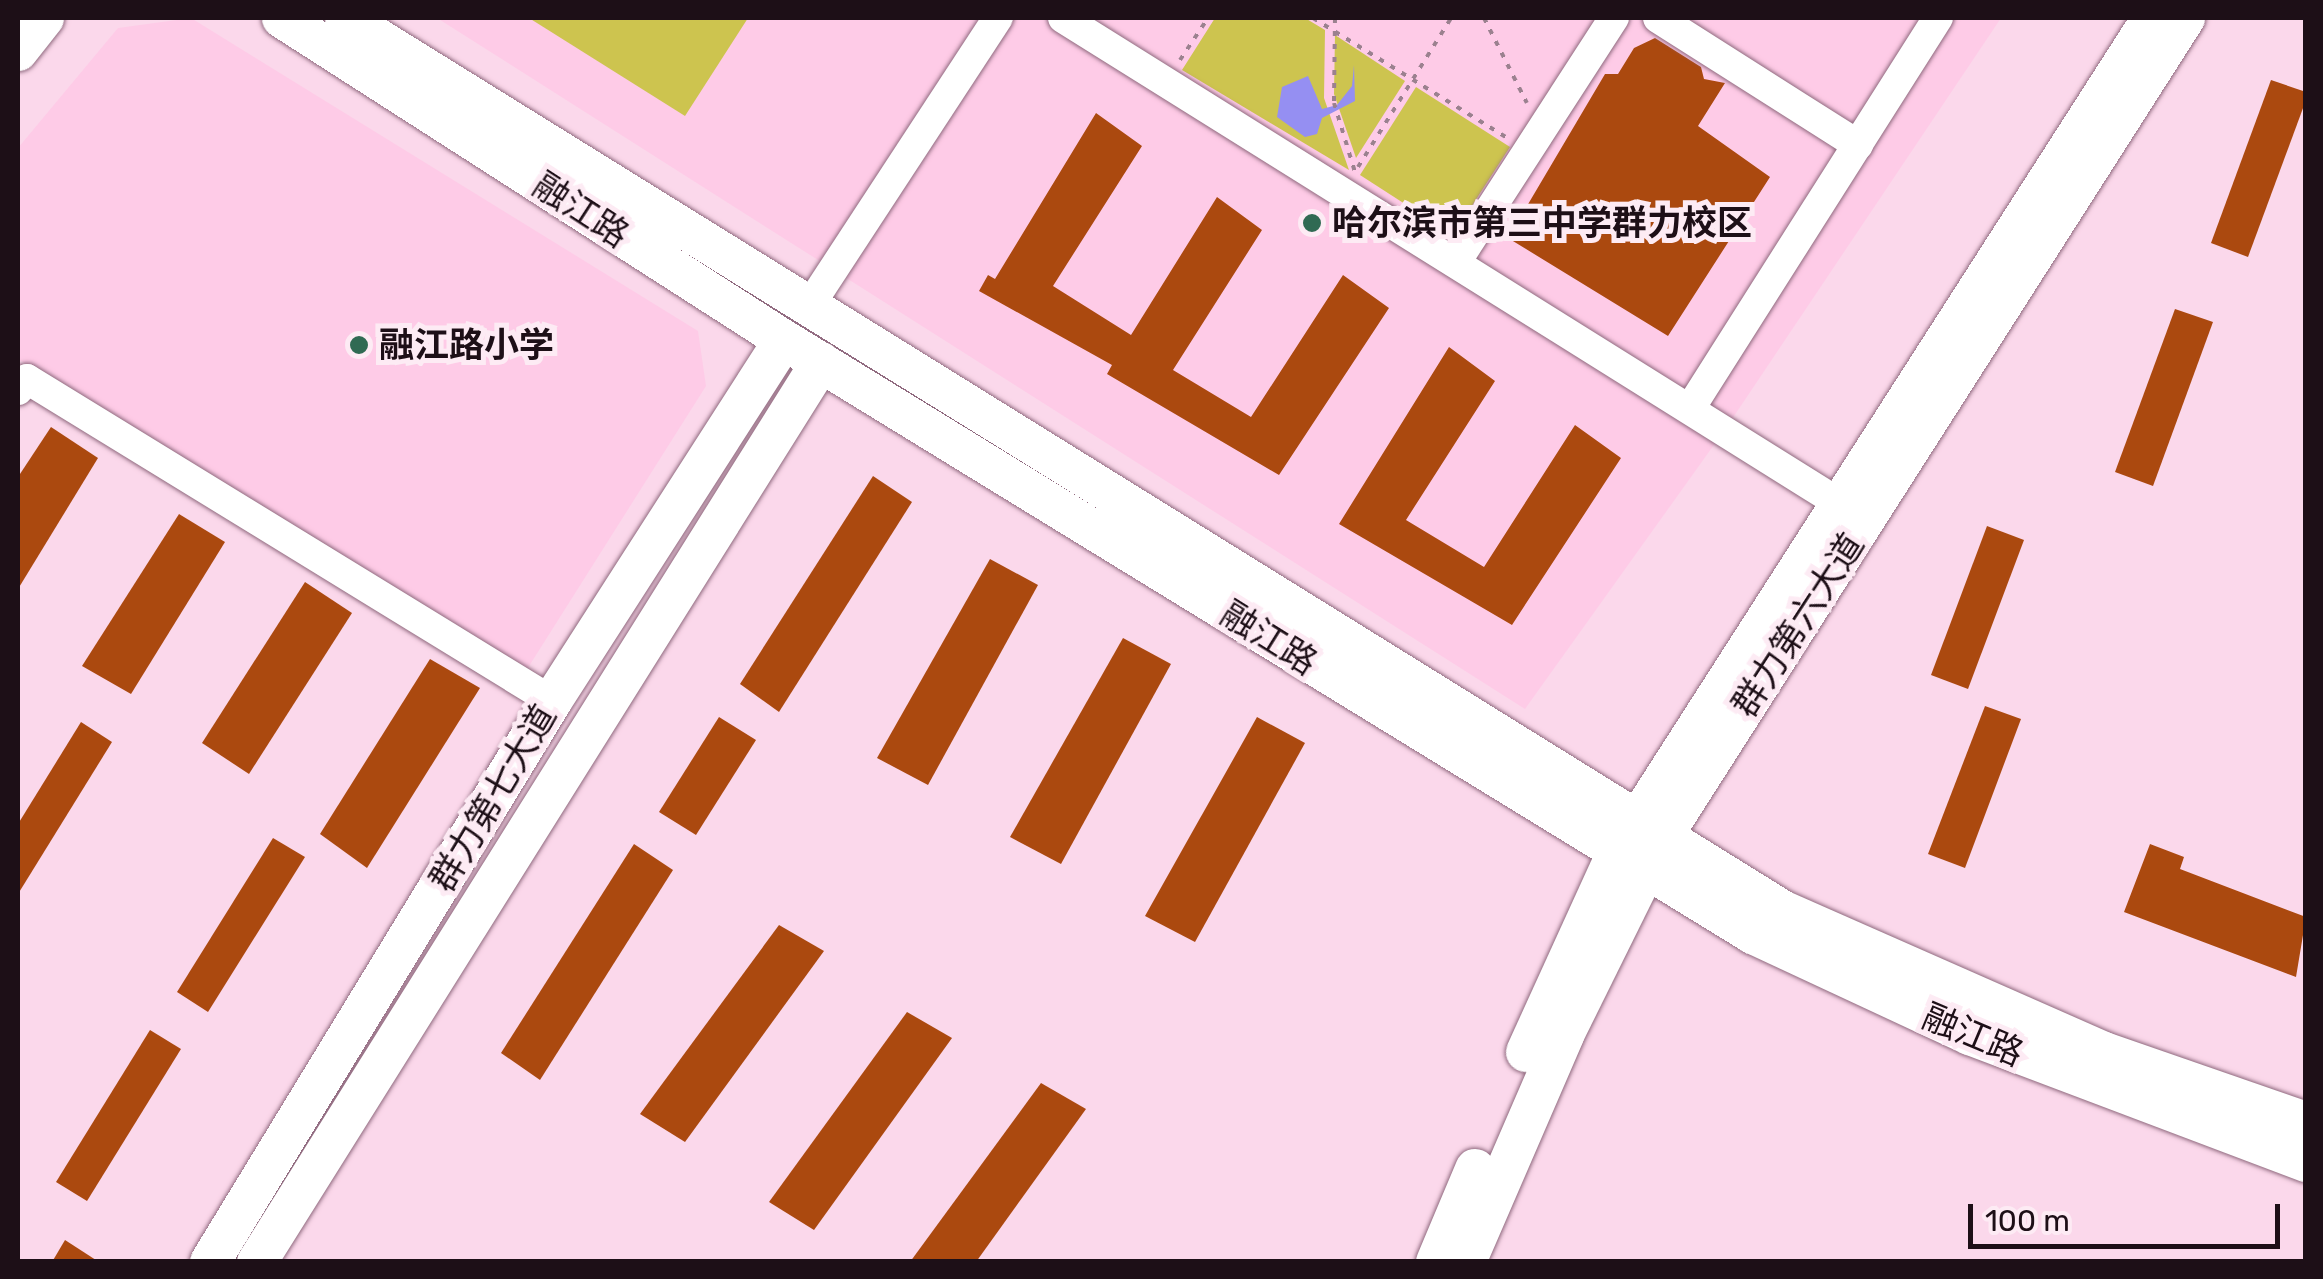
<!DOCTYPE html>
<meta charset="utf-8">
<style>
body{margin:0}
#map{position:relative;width:2323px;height:1279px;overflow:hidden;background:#fbd8eb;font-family:Rubik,"Noto Sans SC",sans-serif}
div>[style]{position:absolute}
.built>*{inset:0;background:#fecbe7}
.green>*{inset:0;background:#cdc44f}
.water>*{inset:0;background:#958ff2}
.building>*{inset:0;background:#ab490f}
.path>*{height:4px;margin-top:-2px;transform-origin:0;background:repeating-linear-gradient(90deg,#9b818f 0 5px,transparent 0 13px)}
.roads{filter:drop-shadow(0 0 2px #8f697e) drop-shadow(0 0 2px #8f697e)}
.minor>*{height:30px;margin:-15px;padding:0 15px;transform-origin:15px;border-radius:15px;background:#fff}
.major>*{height:40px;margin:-20px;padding:0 20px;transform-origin:20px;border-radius:20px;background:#fff}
.dots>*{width:28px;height:28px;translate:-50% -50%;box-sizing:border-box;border:5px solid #fdebf4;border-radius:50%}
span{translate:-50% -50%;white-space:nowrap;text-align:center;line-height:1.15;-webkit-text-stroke:10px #fdebf4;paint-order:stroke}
.street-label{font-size:35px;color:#1d0f17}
.poi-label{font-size:35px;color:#1d0f17;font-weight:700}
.left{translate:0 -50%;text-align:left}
.frame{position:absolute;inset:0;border:20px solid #1d0f17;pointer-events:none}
.scale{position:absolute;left:1968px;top:1204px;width:312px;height:45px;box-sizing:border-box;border:5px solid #1d0f17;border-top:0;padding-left:12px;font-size:30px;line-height:35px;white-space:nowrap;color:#1d0f17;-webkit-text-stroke:8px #fdebf4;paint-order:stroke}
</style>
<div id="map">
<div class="built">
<div style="clip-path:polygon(191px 18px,698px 331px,706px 386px,524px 674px,18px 359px,18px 148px,118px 28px)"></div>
<div style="clip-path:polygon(437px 18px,2001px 18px,1726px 428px,1525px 709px)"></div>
</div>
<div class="green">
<div style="clip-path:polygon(529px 18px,748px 18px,685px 116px)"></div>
<div style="clip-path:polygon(1215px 18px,1305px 18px,1325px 30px,1324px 98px,1349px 170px,1182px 70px)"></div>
<div style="clip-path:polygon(1335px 35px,1405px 81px,1356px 158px,1334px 94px)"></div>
<div style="clip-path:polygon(1416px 87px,1510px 147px,1453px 235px,1360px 175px)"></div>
</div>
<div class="water">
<div style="clip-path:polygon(1354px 65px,1355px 101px,1322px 118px,1317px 134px,1305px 137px,1277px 117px,1282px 87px,1308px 76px,1322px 109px,1337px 105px,1352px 86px)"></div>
</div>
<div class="building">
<div style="clip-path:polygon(1655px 38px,1701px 67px,1704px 79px,1725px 83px,1698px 126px,1770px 177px,1668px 336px,1508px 238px,1605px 74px,1618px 74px,1634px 48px)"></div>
<div style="clip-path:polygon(2271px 80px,2306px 92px,2306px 100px,2248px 257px,2211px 243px)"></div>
<div style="clip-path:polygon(1096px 113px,1142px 146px,1053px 286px,1131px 335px,1217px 197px,1262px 230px,1173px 370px,1251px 417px,1343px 275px,1389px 308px,1279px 475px,1107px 374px,1112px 365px,979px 291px,988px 275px,995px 279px)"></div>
<div style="clip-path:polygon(2175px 309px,2213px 322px,2153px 486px,2115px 472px)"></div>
<div style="clip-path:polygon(1449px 347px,1495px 381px,1406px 520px,1484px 567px,1575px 425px,1621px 458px,1512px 625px,1339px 524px)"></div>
<div style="clip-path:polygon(51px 427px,98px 458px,18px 589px,18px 477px)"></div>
<div style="clip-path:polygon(873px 476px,912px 502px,779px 712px,740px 684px)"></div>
<div style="clip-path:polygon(179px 514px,225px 542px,131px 694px,82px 666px)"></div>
<div style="clip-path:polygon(1987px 526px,2024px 540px,1968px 689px,1931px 675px)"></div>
<div style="clip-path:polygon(990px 559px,1038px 585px,928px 785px,877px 758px)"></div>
<div style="clip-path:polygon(305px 582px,352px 613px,249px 774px,202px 743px)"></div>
<div style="clip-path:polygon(1123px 638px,1171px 664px,1061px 864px,1010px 837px)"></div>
<div style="clip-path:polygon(430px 659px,480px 688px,367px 868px,320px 834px)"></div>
<div style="clip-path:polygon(1985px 706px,2021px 719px,1965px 868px,1928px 854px)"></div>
<div style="clip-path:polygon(719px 717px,756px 740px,696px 835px,659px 812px)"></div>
<div style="clip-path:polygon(1257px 717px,1305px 743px,1195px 942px,1145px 916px)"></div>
<div style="clip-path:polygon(81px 722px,112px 742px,18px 894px,18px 824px)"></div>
<div style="clip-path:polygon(273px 838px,305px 857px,208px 1012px,177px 992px)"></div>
<div style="clip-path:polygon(634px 844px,673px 870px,540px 1080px,501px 1053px)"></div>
<div style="clip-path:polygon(2150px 844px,2184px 857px,2180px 869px,2306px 917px,2296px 977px,2124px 912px)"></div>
<div style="clip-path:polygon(779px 925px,824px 951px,685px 1142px,640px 1114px)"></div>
<div style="clip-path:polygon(907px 1012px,952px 1038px,814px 1230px,769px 1202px)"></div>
<div style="clip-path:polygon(150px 1030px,181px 1049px,87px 1201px,56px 1182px)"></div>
<div style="clip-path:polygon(1041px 1083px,1086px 1109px,976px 1262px,910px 1262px)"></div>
<div style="clip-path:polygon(65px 1240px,99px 1262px,52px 1262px)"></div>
</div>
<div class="path">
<div style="left:1313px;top:18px;width:227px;rotate:31.7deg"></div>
<div style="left:1335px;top:18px;width:85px;rotate:90.7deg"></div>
<div style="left:1334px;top:103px;width:72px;rotate:73.1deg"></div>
<div style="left:1484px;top:18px;width:95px;rotate:63.2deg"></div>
<div style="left:1180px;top:60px;width:50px;rotate:-56.3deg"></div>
<div style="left:1358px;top:167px;width:176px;rotate:-58deg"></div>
</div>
<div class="roads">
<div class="minor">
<div style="left:1063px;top:18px;width:915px;rotate:32.01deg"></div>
<div style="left:1658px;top:18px;width:237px;rotate:32.4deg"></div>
<div style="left:1456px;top:262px;width:291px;rotate:-57.1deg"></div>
<div style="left:808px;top:308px;width:347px;rotate:-56.8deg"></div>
<div style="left:18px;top:390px;width:14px;rotate:-51deg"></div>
<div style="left:27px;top:379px;width:616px;rotate:31.52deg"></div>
<div style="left:1691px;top:407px;width:461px;rotate:-57.6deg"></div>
</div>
<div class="major">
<div style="left:282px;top:18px;width:596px;rotate:32.68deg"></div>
<div style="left:784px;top:340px;width:1137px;rotate:31.51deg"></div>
<div style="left:1753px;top:934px;width:239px;rotate:25deg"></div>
<div style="left:1970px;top:1035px;width:359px;rotate:20.7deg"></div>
<div style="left:345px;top:18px;width:1691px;rotate:31.83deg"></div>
<div style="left:1782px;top:910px;width:352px;rotate:23.8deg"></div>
<div style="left:2104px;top:1052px;width:214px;rotate:19.1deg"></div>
<div style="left:18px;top:51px;width:42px;rotate:-51.8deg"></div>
<div style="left:1526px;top:1052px;width:220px;rotate:-65.5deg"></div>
<div style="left:1617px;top:852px;width:991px;rotate:-57.32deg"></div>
<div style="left:210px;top:1262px;width:657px;rotate:-58.63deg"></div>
<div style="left:552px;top:701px;width:429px;rotate:-57.3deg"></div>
<div style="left:257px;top:1262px;width:1062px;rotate:-57.93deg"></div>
<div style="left:1436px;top:1262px;width:101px;rotate:-67.2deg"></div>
<div style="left:1466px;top:1262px;width:247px;rotate:-66.6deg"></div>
<div style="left:1564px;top:1035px;width:219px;rotate:-63.7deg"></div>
<div style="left:1661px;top:839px;width:974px;rotate:-57.45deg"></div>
</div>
</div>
<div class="dots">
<div style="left:1312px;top:223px;background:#306a53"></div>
<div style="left:359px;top:345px;background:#306a53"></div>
</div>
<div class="street-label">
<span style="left:581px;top:210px;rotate:33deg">融江路</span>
<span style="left:1798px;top:625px;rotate:-57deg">群力第六大道</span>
<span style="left:1269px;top:638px;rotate:32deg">融江路</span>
<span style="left:493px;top:798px;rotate:-59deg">群力第七大道</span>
<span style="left:1973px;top:1035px;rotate:23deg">融江路</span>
</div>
<div class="poi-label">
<span class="left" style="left:1332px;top:223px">哈尔滨市第三中学群力校区</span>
<span class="left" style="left:379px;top:345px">融江路小学</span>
</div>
<div class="frame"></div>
<div class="scale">100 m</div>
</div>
